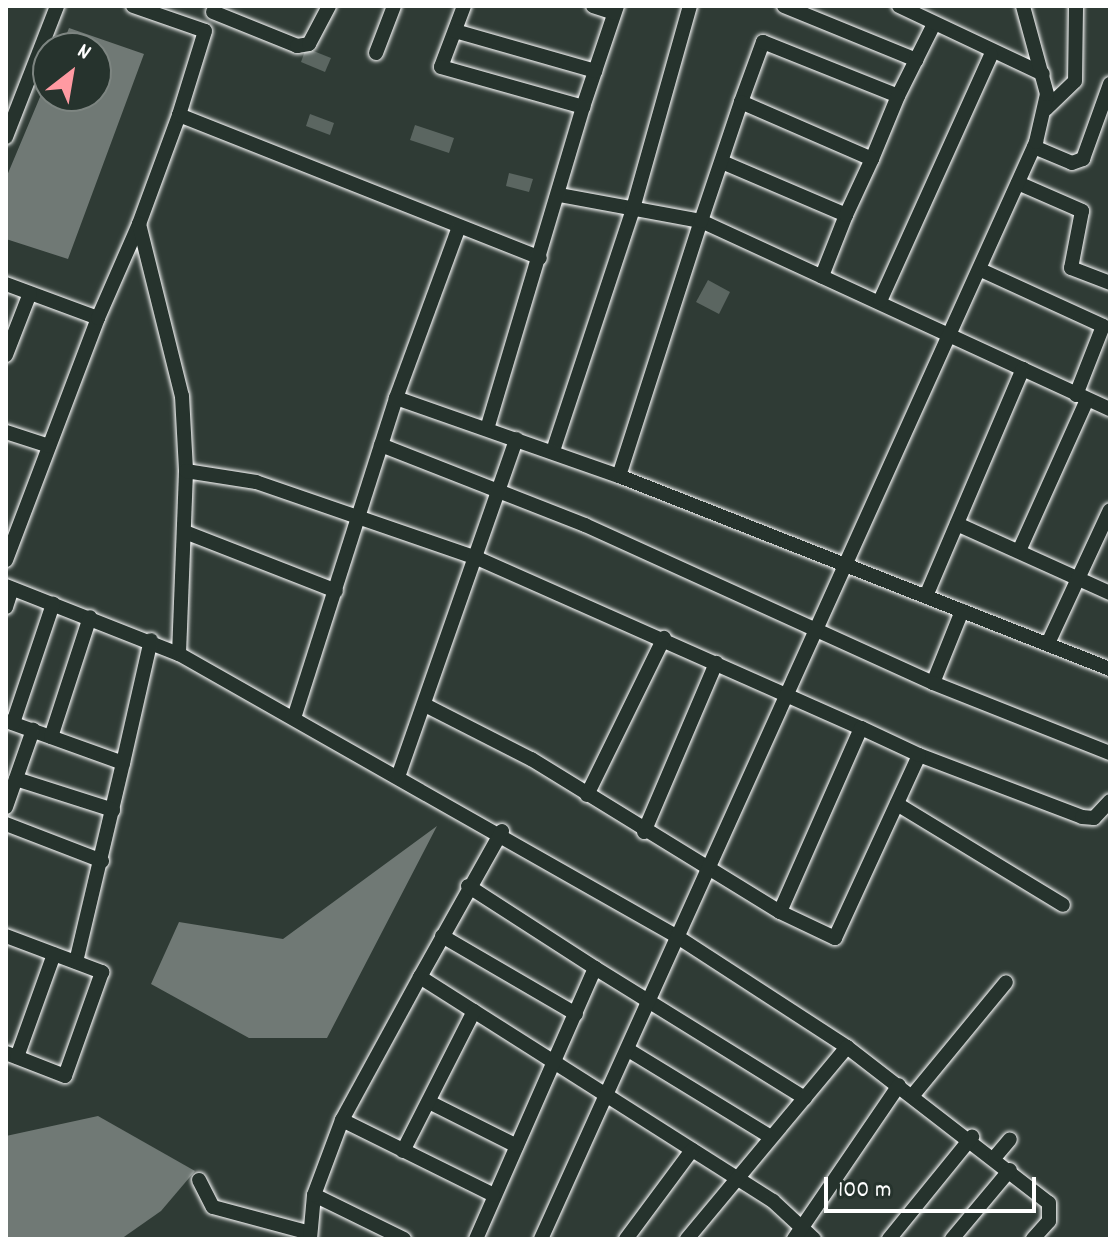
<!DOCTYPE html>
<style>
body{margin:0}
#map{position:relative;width:1116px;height:1245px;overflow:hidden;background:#2f3b35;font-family:Dekko,sans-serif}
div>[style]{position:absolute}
.water>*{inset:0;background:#707975}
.building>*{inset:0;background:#5b6661}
.roads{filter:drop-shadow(0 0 2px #fff) drop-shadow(0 0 2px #fff)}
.minor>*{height:14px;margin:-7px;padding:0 7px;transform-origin:7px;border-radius:7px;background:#26332d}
span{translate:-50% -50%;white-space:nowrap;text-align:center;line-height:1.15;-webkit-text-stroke:6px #26332d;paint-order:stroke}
.frame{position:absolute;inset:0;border:8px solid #fff;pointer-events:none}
.north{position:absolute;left:32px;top:32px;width:80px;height:80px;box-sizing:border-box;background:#26332d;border:2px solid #7d8581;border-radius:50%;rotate:31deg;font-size:22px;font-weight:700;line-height:32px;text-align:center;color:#fff}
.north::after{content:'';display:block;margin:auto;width:28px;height:36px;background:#ff9aa2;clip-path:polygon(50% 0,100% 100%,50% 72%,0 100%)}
.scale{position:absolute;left:824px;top:1177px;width:212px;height:36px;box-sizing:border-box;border:4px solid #fff;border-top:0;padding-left:10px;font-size:24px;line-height:28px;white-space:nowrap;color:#fff;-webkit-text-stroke:6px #26332d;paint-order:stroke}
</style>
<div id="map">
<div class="water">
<div style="clip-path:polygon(69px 28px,144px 54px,68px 259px,6px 239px,6px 178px,48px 78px,48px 96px,96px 96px,96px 48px,61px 48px)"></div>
<div style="clip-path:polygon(437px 826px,327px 1038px,249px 1038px,151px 984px,179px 922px,283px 939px)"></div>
<div style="clip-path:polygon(98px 1116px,195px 1171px,161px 1211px,121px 1239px,6px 1239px,6px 1136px)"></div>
</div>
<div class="building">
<div style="clip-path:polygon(306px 48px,331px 58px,325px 72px,301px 62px)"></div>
<div style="clip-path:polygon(310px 114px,334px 123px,330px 135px,306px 126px)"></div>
<div style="clip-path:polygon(415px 125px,454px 138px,449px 153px,410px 140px)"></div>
<div style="clip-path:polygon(509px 173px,533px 179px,529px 192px,506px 186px)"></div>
<div style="clip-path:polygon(708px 280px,730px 292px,719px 314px,696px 302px)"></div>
</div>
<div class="roads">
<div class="minor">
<div style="left:133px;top:6px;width:76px;rotate:19.1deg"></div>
<div style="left:205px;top:31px;width:88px;rotate:107.2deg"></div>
<div style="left:464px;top:6px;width:65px;rotate:110.7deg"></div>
<div style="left:441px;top:67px;width:148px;rotate:15.7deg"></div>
<div style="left:583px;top:107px;width:107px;rotate:-71.4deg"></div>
<div style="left:593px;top:6px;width:22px;rotate:18deg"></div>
<div style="left:784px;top:6px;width:143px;rotate:22.2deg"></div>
<div style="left:916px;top:60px;width:40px;rotate:-63.4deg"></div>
<div style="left:899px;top:6px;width:159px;rotate:25.3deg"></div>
<div style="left:213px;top:12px;width:91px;rotate:22deg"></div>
<div style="left:297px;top:46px;width:12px;rotate:-9deg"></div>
<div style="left:309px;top:44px;width:43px;rotate:-62.2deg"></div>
<div style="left:455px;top:31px;width:146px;rotate:15.9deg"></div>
<div style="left:376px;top:53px;width:50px;rotate:-69deg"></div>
<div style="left:898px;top:96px;width:40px;rotate:-63.4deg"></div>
<div style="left:1046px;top:109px;width:40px;rotate:-44deg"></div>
<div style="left:1075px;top:81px;width:75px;rotate:-89.2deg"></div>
<div style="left:6px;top:137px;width:141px;rotate:-68.7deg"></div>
<div style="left:1034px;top:147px;width:41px;rotate:22.8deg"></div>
<div style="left:1072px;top:163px;width:12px;rotate:-20deg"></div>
<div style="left:1083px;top:159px;width:80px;rotate:-70.2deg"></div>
<div style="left:722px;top:162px;width:135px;rotate:23.1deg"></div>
<div style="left:846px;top:215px;width:66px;rotate:111.5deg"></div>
<div style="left:1018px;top:183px;width:70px;rotate:23.6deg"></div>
<div style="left:1082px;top:211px;width:58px;rotate:100.9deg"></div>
<div style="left:1071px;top:268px;width:42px;rotate:21deg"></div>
<div style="left:559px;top:195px;width:144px;rotate:10.4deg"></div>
<div style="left:701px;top:221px;width:450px;rotate:24.7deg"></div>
<div style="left:846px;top:215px;width:62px;rotate:-65.1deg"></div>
<div style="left:139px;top:224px;width:116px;rotate:-69.8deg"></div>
<div style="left:179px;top:115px;width:388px;rotate:21.6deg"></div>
<div style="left:983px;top:271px;width:132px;rotate:24.6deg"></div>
<div style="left:1103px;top:326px;width:74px;rotate:111.4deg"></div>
<div style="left:6px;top:284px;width:98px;rotate:20.3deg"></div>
<div style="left:98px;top:318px;width:259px;rotate:110.8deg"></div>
<div style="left:880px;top:301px;width:270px;rotate:-65.7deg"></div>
<div style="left:98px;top:318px;width:103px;rotate:-66.4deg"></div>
<div style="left:139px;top:224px;width:177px;rotate:76deg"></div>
<div style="left:182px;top:396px;width:75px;rotate:86.9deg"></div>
<div style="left:6px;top:355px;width:66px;rotate:-68.8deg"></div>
<div style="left:396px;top:398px;width:182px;rotate:-69.8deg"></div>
<div style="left:487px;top:429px;width:336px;rotate:-73.4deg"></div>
<div style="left:6px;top:432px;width:45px;rotate:18deg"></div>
<div style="left:381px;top:445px;width:219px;rotate:21.4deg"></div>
<div style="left:585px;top:525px;width:382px;rotate:24.4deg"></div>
<div style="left:933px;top:683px;width:78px;rotate:-68.1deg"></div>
<div style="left:553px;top:451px;width:252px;rotate:-71.7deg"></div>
<div style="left:632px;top:212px;width:214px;rotate:-74.3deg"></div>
<div style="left:619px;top:476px;width:268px;rotate:-72.2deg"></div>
<div style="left:701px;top:221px;width:126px;rotate:-71.4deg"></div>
<div style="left:741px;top:102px;width:64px;rotate:-69.9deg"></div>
<div style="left:763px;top:42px;width:145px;rotate:21.8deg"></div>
<div style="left:898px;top:96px;width:68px;rotate:112.4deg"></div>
<div style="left:872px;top:159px;width:143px;rotate:-156.5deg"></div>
<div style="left:957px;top:524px;width:168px;rotate:24.3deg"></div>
<div style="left:185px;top:532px;width:162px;rotate:21.3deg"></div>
<div style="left:1019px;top:551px;width:166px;rotate:-65.8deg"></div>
<div style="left:6px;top:586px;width:186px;rotate:21.5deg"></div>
<div style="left:179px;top:654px;width:571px;rotate:29.57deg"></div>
<div style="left:676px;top:936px;width:204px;rotate:33deg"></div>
<div style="left:847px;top:1047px;width:255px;rotate:37.7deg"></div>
<div style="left:1049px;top:1203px;width:18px;rotate:90deg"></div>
<div style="left:1049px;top:1221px;width:24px;rotate:132deg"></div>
<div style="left:926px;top:596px;width:247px;rotate:-66.9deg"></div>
<div style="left:6px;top:607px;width:19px;rotate:-72deg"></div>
<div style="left:1050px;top:639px;width:142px;rotate:-65.1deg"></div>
<div style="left:179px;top:654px;width:183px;rotate:-87.8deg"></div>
<div style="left:186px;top:471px;width:71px;rotate:8.9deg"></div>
<div style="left:256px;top:482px;width:236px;rotate:19deg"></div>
<div style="left:479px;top:559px;width:418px;rotate:23.9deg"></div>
<div style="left:861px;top:728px;width:201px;rotate:113.8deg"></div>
<div style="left:780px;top:912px;width:292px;rotate:-148.4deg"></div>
<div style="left:531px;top:759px;width:117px;rotate:-153deg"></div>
<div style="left:933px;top:683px;width:190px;rotate:21.6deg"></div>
<div style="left:294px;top:718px;width:336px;rotate:-72.3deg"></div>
<div style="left:396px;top:398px;width:236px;rotate:19.3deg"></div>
<div style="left:619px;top:476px;width:528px;rotate:21.46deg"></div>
<div style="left:6px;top:721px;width:124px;rotate:19.7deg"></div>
<div style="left:123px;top:763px;width:204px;rotate:103.3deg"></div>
<div style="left:13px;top:723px;width:126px;rotate:-71.4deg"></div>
<div style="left:51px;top:737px;width:126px;rotate:-72deg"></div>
<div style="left:919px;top:755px;width:174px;rotate:20.8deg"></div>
<div style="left:1082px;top:817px;width:12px;rotate:5deg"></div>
<div style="left:1094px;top:818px;width:23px;rotate:-47deg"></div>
<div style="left:123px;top:763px;width:126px;rotate:-77.2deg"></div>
<div style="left:399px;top:774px;width:355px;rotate:-70.7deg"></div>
<div style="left:16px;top:779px;width:102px;rotate:17.7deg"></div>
<div style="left:587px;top:795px;width:175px;rotate:-63.9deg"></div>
<div style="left:897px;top:804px;width:194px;rotate:31.3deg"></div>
<div style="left:6px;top:807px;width:82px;rotate:-70.7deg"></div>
<div style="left:6px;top:824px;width:103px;rotate:21.1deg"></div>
<div style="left:502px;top:831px;width:167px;rotate:119.3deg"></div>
<div style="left:420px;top:977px;width:418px;rotate:32.4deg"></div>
<div style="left:773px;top:1201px;width:56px;rotate:42.8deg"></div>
<div style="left:644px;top:832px;width:184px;rotate:-66.9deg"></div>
<div style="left:468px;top:886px;width:151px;rotate:32.8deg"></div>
<div style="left:595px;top:968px;width:296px;rotate:113.7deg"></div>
<div style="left:780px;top:912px;width:61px;rotate:25.3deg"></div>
<div style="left:835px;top:938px;width:201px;rotate:-65.3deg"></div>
<div style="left:919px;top:755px;width:64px;rotate:-155deg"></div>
<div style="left:6px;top:936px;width:103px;rotate:20.6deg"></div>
<div style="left:102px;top:972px;width:110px;rotate:109.6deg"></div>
<div style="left:65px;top:1076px;width:63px;rotate:-158.7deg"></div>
<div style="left:442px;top:936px;width:155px;rotate:30.2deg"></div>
<div style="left:595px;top:968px;width:247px;rotate:31.8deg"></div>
<div style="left:630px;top:1051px;width:165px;rotate:31.4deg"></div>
<div style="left:17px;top:1057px;width:109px;rotate:-70.2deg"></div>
<div style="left:913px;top:1095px;width:146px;rotate:-50.5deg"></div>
<div style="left:429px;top:1102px;width:98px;rotate:26.6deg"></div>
<div style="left:342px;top:1120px;width:169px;rotate:26.3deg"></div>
<div style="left:403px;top:1151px;width:157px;rotate:-63.1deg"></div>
<div style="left:995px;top:1157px;width:23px;rotate:-50deg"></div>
<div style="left:199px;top:1180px;width:30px;rotate:63deg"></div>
<div style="left:213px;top:1207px;width:100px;rotate:15deg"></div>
<div style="left:310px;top:1239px;width:44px;rotate:-84.8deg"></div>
<div style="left:404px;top:1239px;width:100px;rotate:-153.9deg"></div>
<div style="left:314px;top:1195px;width:80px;rotate:-69.5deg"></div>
<div style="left:342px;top:1120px;width:163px;rotate:-61.4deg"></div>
<div style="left:541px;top:1239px;width:1204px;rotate:-65.71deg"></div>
<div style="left:1036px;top:142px;width:49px;rotate:-77.1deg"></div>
<div style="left:1047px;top:94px;width:91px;rotate:-105.3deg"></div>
<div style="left:626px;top:1239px;width:111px;rotate:-53.4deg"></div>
<div style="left:687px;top:1239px;width:250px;rotate:-50.2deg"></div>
<div style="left:794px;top:1239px;width:186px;rotate:-55.7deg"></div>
<div style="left:889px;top:1239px;width:132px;rotate:-50.9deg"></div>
<div style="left:952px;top:1239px;width:90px;rotate:-50deg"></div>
</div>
</div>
<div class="frame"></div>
<div class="north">N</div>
<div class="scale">100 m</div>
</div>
